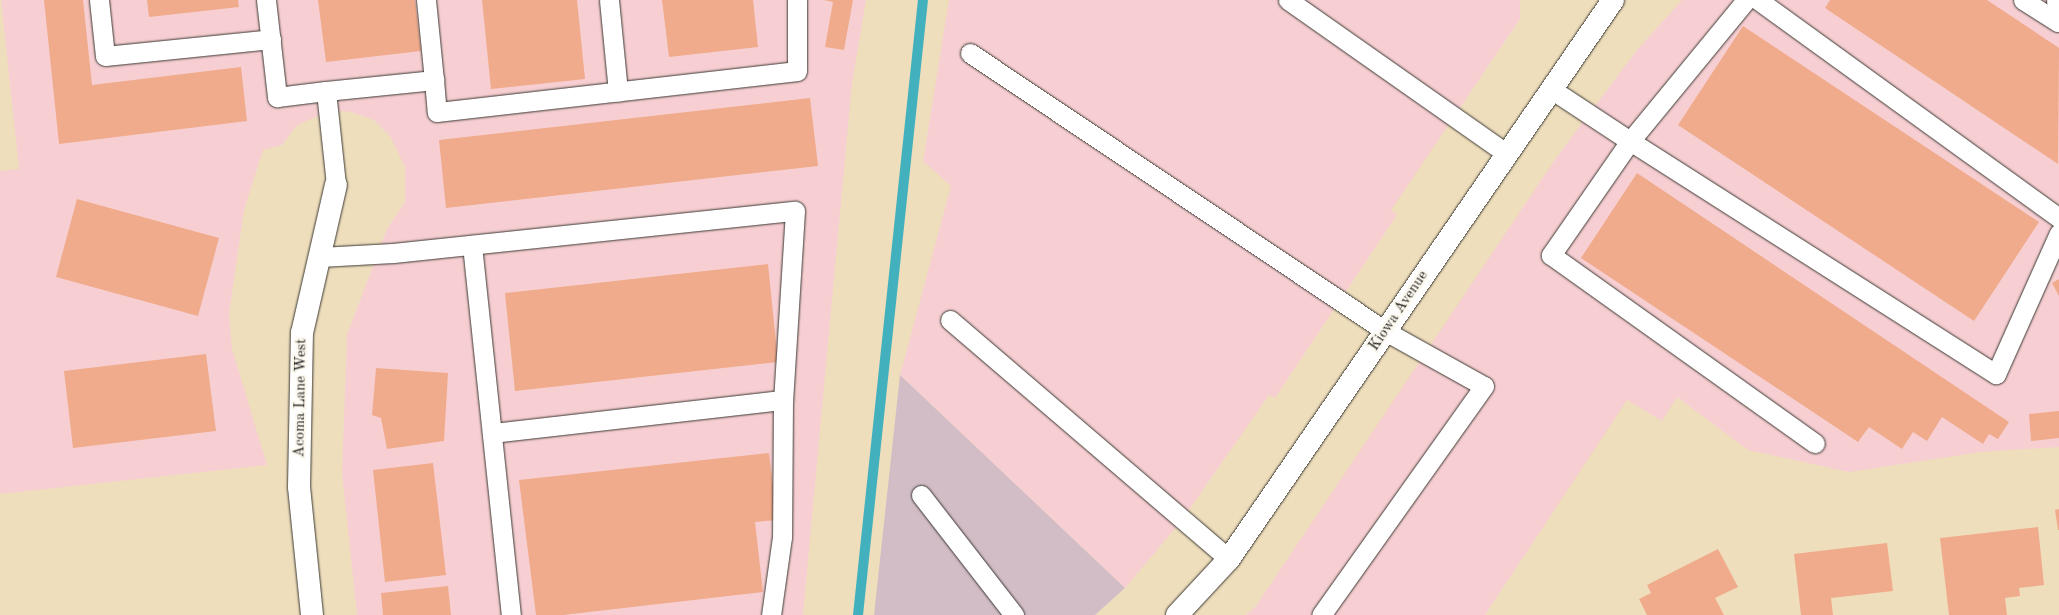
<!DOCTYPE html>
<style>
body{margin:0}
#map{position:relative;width:2059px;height:615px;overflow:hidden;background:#eedebc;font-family:"Old Standard TT",serif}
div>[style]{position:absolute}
.built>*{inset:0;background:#f7cfd2}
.industrial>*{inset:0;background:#d2bdc6}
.stream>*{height:10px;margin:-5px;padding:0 5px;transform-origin:5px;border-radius:5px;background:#42b1bd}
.building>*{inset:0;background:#f0ab8c}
.roads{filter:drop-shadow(0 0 1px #3c3934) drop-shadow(0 0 1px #3c3934)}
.service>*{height:19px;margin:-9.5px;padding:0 9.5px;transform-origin:9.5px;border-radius:9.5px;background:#fff}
.minor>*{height:22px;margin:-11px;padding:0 11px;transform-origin:11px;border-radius:11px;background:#fff}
.tertiary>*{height:22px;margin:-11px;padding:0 11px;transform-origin:11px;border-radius:11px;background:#fff}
span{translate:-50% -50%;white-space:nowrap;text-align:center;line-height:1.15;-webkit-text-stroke:4px #fbf7ec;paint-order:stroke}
.street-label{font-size:15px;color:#1c1c1c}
</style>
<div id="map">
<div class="built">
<div style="clip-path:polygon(1px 0,866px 0,852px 83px,803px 615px,357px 615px,342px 473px,347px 335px,387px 229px,405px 202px,405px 167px,390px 136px,374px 120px,351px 112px,332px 110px,313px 118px,296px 126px,282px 145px,263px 150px,244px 210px,229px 314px,232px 349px,267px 465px,0 494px,0 171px,19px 169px)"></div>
<div style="clip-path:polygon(949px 0,1520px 0,1520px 19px,1391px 210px,1397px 215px,1275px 398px,1269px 395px,1179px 524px,1125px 588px,900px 375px,951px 186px,923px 161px)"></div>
<div style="clip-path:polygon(1682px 0,2059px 0,2059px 447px,1981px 452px,1849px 472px,1748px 450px,1677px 397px,1662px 421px,1627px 400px,1485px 615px,1246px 615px,1256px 606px,1556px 158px,1637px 50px)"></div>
</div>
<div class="industrial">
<div style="clip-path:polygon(900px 375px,1125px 588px,1095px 615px,874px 615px)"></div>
</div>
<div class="stream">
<div style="left:858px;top:615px;width:618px;rotate:-83.97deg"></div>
</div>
<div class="building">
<div style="clip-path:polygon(44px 0,83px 0,92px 85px,241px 67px,247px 121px,59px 144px)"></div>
<div style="clip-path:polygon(147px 0,238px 0,239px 7px,149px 17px)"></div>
<div style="clip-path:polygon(318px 0,415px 0,421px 51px,326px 62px)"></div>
<div style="clip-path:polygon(482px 0,577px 0,585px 79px,491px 89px)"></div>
<div style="clip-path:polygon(662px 0,753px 0,758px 47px,669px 57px)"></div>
<div style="clip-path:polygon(824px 0,853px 0,844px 50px,825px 47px,833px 2px)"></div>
<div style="clip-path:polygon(1830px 0,1987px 0,2059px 48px,2058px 164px,1825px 8px)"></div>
<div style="clip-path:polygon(1743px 26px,2039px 222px,1974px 321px,1678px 125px)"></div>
<div style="clip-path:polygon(810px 98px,818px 166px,446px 208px,439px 140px)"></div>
<div style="clip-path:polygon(1637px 173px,2009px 422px,1998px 439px,1989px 434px,1983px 444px,1942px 417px,1927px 441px,1913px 432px,1902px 449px,1869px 427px,1858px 442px,1581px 258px)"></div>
<div style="clip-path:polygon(77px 199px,219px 238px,198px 316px,56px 277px)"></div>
<div style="clip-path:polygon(768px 264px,778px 362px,515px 391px,505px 293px)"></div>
<div style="clip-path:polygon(2059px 279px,2059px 296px,2052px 283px)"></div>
<div style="clip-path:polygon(206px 354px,216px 431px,73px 448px,64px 371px)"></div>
<div style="clip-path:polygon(376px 368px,448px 373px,444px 441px,387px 449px,381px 418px,372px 415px)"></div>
<div style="clip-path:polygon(2059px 411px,2059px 438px,2031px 441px,2029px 414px)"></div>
<div style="clip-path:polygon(769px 453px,777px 520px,755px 522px,763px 592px,563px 615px,536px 615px,519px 480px)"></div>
<div style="clip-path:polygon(433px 463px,446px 575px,385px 582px,373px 470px)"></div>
<div style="clip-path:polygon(2059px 509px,2059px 530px,2058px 530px,2055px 510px)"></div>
<div style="clip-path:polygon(2038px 527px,2044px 585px,2019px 588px,2020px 596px,2005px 598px,2007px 615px,1949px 615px,1940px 538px)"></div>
<div style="clip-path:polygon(1887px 543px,1893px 591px,1831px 598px,1833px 615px,1801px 615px,1794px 554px)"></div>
<div style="clip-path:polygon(1718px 549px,1738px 587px,1715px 598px,1724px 615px,1647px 615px,1639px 599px,1651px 593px,1647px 585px)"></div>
<div style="clip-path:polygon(448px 586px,451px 615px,383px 615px,381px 593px)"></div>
</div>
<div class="roads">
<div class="service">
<div style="left:99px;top:0;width:56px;rotate:83.9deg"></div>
<div style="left:105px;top:56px;width:167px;rotate:-5.8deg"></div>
<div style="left:266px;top:0;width:98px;rotate:83.5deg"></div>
<div style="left:277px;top:97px;width:49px;rotate:-7deg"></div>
<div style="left:326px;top:91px;width:95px;rotate:83.9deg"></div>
<div style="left:426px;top:0;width:80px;rotate:84.3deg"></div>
<div style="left:609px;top:0;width:92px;rotate:84.4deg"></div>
<div style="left:1288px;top:0;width:268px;rotate:35.1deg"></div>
<div style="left:1746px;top:0;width:183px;rotate:129.4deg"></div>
<div style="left:1630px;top:141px;width:434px;rotate:32.5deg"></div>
<div style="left:1996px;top:374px;width:154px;rotate:-65.9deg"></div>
<div style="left:1758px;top:0;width:372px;rotate:35.9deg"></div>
<div style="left:2023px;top:0;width:41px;rotate:32.2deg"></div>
<div style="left:2058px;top:22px;width:22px;rotate:-95deg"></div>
<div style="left:970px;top:53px;width:500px;rotate:33.8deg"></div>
<div style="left:1385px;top:331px;width:113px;rotate:29.1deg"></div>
<div style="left:1484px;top:386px;width:281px;rotate:125.4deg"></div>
<div style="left:1551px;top:89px;width:95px;rotate:33.4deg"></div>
<div style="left:1630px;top:141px;width:139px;rotate:124.7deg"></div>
<div style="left:1551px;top:255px;width:324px;rotate:35.5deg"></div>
<div style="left:326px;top:91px;width:109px;rotate:-5.8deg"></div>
<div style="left:434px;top:80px;width:32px;rotate:85deg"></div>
<div style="left:437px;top:112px;width:362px;rotate:-6.5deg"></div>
<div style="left:797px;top:71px;width:71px;rotate:-90deg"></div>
<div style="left:472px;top:245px;width:372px;rotate:84deg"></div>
<div style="left:320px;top:257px;width:73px;rotate:-3.1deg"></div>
<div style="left:393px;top:253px;width:404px;rotate:-6deg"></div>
<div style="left:795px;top:211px;width:189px;rotate:93.6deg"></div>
<div style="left:783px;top:400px;width:137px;rotate:90.4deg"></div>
<div style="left:782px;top:537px;width:79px;rotate:98deg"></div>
<div style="left:950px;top:320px;width:367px;rotate:40.6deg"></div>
<div style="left:492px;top:433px;width:293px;rotate:-6.5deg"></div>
<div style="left:921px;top:495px;width:152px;rotate:52.2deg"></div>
</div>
<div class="minor">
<div style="left:312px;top:615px;width:129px;rotate:-95.8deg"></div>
<div style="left:299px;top:487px;width:154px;rotate:-88.9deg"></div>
<div style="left:302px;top:333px;width:152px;rotate:-77.1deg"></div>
</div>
<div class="tertiary">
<div style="left:1177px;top:615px;width:76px;rotate:-47.1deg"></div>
<div style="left:1229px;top:559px;width:678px;rotate:-55.51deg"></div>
</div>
</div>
<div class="street-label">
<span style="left:1399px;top:311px;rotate:-56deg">Kiowa Avenue</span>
<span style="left:301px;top:398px;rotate:-89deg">Acoma Lane West</span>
</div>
</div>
